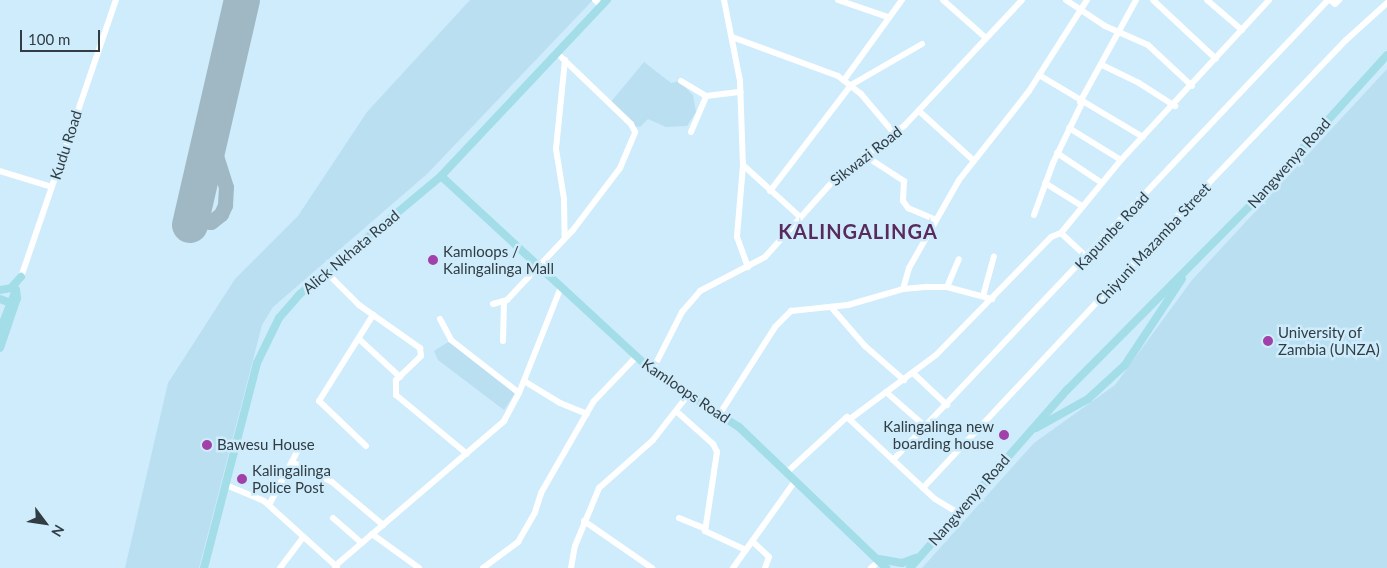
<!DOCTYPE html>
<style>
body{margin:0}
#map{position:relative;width:1387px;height:568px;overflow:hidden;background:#ceecfb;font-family:Lato,sans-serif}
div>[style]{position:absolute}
.built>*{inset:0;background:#b9dff1}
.taxiway>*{height:15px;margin:-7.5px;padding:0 7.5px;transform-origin:7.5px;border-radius:7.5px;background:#9fb8c4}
.runway>*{height:36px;margin:-18px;padding:0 18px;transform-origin:18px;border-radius:18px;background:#9fb8c4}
.minor>*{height:6px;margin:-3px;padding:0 3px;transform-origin:3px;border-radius:3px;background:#fff}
.major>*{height:8px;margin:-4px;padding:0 4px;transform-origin:4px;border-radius:4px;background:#a3dde7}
.dots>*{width:14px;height:14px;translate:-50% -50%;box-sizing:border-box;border:2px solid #ceecfb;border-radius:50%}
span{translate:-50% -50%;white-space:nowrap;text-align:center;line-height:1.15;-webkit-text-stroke:5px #ceecfb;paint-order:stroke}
.street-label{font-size:15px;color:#313d43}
.poi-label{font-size:15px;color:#313d43}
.left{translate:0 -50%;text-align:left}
.right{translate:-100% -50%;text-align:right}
.district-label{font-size:20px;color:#592a5d;font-weight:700;letter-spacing:1px}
.north{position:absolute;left:20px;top:498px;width:50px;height:50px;-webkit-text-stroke:4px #ceecfb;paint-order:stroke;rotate:121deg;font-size:14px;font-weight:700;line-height:20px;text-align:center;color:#313d43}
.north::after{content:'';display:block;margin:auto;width:18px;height:22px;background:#313d43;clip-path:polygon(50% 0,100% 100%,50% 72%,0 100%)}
.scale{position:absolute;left:20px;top:30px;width:80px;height:22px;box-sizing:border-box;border:2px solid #313d43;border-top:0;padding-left:6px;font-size:15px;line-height:18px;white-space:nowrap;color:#313d43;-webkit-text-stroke:4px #ceecfb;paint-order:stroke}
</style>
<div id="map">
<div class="built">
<div style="clip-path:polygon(470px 0,593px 0,427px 174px,273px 307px,262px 325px,199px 568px,125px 568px,168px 383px,235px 279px,298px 216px,367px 112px)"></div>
<div style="clip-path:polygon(644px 62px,671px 83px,679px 81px,693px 95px,696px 112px,687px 126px,666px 127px,648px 119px,640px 127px,634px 126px,610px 103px)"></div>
<div style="clip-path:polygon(1387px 69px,1387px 568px,922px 568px,1034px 443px,1115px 385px,1192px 280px)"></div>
<div style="clip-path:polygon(450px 341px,515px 393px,504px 410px,438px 360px,434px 351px)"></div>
</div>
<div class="taxiway">
<div style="left:193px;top:214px;width:11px;rotate:41deg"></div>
<div style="left:201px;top:221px;width:10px;rotate:6deg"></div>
<div style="left:211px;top:222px;width:13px;rotate:-39deg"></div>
<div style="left:221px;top:214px;width:10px;rotate:-66deg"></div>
<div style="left:225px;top:205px;width:18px;rotate:-87deg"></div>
<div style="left:226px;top:187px;width:52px;rotate:-107.7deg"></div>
</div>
<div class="runway">
<div style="left:190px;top:225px;width:231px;rotate:-77deg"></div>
</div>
<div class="minor">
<div style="left:595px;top:0;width:9px;rotate:41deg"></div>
<div style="left:724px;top:0;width:83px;rotate:78.8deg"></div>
<div style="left:740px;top:81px;width:84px;rotate:88deg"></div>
<div style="left:743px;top:165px;width:72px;rotate:94.8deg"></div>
<div style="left:737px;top:237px;width:32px;rotate:70deg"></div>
<div style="left:838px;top:0;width:53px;rotate:18.8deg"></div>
<div style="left:943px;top:0;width:57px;rotate:41.5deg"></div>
<div style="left:1066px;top:0;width:47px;rotate:33.7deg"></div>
<div style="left:1105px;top:26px;width:47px;rotate:23.8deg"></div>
<div style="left:1148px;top:45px;width:60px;rotate:43deg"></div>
<div style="left:1153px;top:0;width:86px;rotate:43.1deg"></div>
<div style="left:1207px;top:0;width:46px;rotate:40.6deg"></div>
<div style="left:1330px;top:0;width:6px;rotate:39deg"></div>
<div style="left:1335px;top:4px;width:6px;rotate:-45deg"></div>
<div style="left:732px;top:37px;width:113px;rotate:20.2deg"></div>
<div style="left:838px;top:76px;width:29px;rotate:38deg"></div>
<div style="left:861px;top:94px;width:51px;rotate:49.8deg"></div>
<div style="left:565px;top:60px;width:89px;rotate:95.8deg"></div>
<div style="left:556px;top:149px;width:51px;rotate:80.9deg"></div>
<div style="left:564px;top:199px;width:39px;rotate:89deg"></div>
<div style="left:1102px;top:65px;width:41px;rotate:25.9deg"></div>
<div style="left:1139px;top:83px;width:43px;rotate:32.6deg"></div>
<div style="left:1039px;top:75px;width:121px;rotate:30.8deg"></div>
<div style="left:844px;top:80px;width:99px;rotate:-54.1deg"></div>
<div style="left:681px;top:81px;width:29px;rotate:31deg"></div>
<div style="left:706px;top:96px;width:35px;rotate:-7deg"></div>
<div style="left:1080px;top:102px;width:116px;rotate:-61.2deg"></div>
<div style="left:919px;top:111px;width:73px;rotate:42.2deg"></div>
<div style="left:1069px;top:128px;width:61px;rotate:31.6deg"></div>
<div style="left:691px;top:132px;width:39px;rotate:-67deg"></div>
<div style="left:1057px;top:153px;width:54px;rotate:33.7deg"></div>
<div style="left:864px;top:155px;width:48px;rotate:33deg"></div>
<div style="left:904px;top:181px;width:20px;rotate:93deg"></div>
<div style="left:903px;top:201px;width:9px;rotate:54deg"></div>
<div style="left:908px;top:208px;width:30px;rotate:23deg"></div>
<div style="left:743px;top:165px;width:76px;rotate:42.3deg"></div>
<div style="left:0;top:171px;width:54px;rotate:17.1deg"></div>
<div style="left:1045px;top:183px;width:44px;rotate:31.9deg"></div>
<div style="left:770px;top:191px;width:133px;rotate:-52.6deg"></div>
<div style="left:851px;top:85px;width:82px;rotate:-30deg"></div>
<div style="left:1034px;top:215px;width:55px;rotate:-69.9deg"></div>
<div style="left:1053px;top:163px;width:67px;rotate:-64.2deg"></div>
<div style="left:1061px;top:233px;width:35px;rotate:43deg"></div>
<div style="left:326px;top:272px;width:47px;rotate:45deg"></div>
<div style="left:359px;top:305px;width:75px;rotate:35.2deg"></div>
<div style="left:420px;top:348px;width:8px;rotate:83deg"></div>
<div style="left:421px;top:356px;width:35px;rotate:136deg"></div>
<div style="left:396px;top:380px;width:15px;rotate:90deg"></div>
<div style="left:396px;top:395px;width:92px;rotate:39.7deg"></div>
<div style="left:20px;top:280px;width:296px;rotate:-71.1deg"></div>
<div style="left:947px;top:287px;width:30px;rotate:-67deg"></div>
<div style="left:903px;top:289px;width:22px;rotate:-74deg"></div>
<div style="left:909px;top:268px;width:101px;rotate:-60.4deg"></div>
<div style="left:959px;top:180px;width:113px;rotate:-51.8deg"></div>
<div style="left:1029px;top:91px;width:108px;rotate:-57.5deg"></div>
<div style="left:983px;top:296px;width:41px;rotate:-74.6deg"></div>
<div style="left:493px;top:304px;width:15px;rotate:-16deg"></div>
<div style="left:507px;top:300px;width:96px;rotate:-46.7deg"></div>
<div style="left:573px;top:230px;width:78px;rotate:-52.8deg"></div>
<div style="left:620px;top:168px;width:39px;rotate:-67deg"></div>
<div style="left:635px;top:132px;width:9px;rotate:-117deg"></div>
<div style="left:631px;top:124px;width:101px;rotate:-136.2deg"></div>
<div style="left:831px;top:307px;width:52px;rotate:48.9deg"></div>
<div style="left:865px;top:346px;width:52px;rotate:41.1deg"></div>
<div style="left:440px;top:319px;width:24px;rotate:62deg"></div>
<div style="left:451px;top:340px;width:86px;rotate:37.9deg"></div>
<div style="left:359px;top:339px;width:56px;rotate:42.8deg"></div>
<div style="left:503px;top:341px;width:40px;rotate:-88.6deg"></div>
<div style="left:652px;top:371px;width:66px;rotate:-63deg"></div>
<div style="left:682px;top:312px;width:28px;rotate:-49deg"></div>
<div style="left:700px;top:291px;width:73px;rotate:-27.6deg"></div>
<div style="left:765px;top:257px;width:105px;rotate:-48.1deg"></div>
<div style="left:835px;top:179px;width:88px;rotate:-37.6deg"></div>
<div style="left:905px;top:125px;width:171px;rotate:-46.9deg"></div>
<div style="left:913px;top:373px;width:47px;rotate:43.3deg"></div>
<div style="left:524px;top:381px;width:42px;rotate:31.4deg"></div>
<div style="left:560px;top:403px;width:29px;rotate:22deg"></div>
<div style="left:886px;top:392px;width:53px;rotate:41.2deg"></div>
<div style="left:676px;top:411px;width:50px;rotate:41.7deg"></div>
<div style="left:713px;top:444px;width:9px;rotate:63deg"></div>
<div style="left:717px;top:452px;width:80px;rotate:98.6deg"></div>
<div style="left:705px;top:531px;width:45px;rotate:24.9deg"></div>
<div style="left:719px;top:415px;width:104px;rotate:-57.5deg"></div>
<div style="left:775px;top:327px;width:23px;rotate:-45deg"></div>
<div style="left:791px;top:311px;width:57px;rotate:-6deg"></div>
<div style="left:848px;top:305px;width:57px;rotate:-16.2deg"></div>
<div style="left:903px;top:289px;width:25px;rotate:-5deg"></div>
<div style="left:928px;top:287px;width:19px"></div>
<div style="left:947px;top:287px;width:47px;rotate:14.9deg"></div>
<div style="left:850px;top:419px;width:107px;rotate:-36.7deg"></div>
<div style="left:936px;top:355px;width:165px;rotate:-45.7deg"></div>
<div style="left:1051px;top:237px;width:11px;rotate:-22deg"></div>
<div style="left:1061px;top:233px;width:94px;rotate:-50.6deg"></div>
<div style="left:1121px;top:160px;width:218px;rotate:-47.2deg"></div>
<div style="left:366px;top:446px;width:65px;rotate:-136.2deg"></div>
<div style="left:319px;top:401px;width:102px;rotate:-57.9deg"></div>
<div style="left:893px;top:460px;width:633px;rotate:-46.6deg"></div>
<div style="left:292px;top:462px;width:45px;rotate:26.6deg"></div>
<div style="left:332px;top:482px;width:67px;rotate:40.1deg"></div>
<div style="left:786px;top:473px;width:83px;rotate:-42.6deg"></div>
<div style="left:847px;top:417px;width:120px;rotate:43deg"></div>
<div style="left:935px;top:499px;width:27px;rotate:31deg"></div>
<div style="left:226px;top:485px;width:41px;rotate:22.8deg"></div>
<div style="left:264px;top:501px;width:98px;rotate:42.1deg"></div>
<div style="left:923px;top:488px;width:414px;rotate:-46.9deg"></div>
<div style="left:1206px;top:186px;width:201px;rotate:-46.2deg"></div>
<div style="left:1345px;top:41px;width:57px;rotate:-42.1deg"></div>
<div style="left:269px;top:505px;width:62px;rotate:-62.2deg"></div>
<div style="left:333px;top:518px;width:38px;rotate:41deg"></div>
<div style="left:679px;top:518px;width:27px;rotate:22deg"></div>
<div style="left:584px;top:521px;width:83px;rotate:34.7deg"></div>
<div style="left:372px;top:534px;width:58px;rotate:35.9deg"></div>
<div style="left:752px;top:541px;width:23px;rotate:43deg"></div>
<div style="left:769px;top:557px;width:12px;rotate:110deg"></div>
<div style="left:335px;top:566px;width:223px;rotate:-40.6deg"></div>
<div style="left:504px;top:421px;width:32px;rotate:-62deg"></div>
<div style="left:519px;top:393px;width:114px;rotate:-68.4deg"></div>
<div style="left:280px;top:568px;width:36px;rotate:-53deg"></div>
<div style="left:483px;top:568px;width:44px;rotate:-36.6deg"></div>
<div style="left:518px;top:542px;width:34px;rotate:-60deg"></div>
<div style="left:535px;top:512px;width:20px;rotate:-72deg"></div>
<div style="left:541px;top:493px;width:106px;rotate:-60.1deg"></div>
<div style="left:594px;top:401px;width:61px;rotate:-46.3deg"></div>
<div style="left:571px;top:568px;width:22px;rotate:-80deg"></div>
<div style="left:575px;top:546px;width:63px;rotate:-67.5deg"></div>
<div style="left:599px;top:488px;width:72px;rotate:-41.6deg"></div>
<div style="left:653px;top:440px;width:57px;rotate:-52.1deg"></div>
<div style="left:733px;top:568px;width:107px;rotate:-54.5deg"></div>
<div style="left:871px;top:568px;width:11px;rotate:-41deg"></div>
</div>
<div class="major">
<div style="left:441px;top:176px;width:287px;rotate:42.7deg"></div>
<div style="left:652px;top:371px;width:103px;rotate:32.8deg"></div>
<div style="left:739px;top:427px;width:204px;rotate:43.8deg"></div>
<div style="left:0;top:290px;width:11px;rotate:-10deg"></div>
<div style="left:11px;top:288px;width:15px;rotate:-48deg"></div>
<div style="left:0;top:299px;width:14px;rotate:21deg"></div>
<div style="left:0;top:330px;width:43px;rotate:-68.2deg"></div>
<div style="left:0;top:348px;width:53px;rotate:-71.2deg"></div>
<div style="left:17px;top:298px;width:8px;rotate:-97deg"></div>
<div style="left:1036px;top:428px;width:60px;rotate:-29.1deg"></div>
<div style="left:1088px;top:399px;width:50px;rotate:-42.6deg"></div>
<div style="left:1125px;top:365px;width:103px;rotate:-56.5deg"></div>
<div style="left:879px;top:559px;width:23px;rotate:10deg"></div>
<div style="left:902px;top:563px;width:15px;rotate:-20deg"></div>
<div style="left:204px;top:568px;width:212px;rotate:-75.5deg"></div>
<div style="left:257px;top:363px;width:50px;rotate:-63.9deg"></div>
<div style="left:279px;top:318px;width:32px;rotate:-49deg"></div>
<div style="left:300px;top:294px;width:184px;rotate:-39.9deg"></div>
<div style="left:441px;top:176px;width:242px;rotate:-46.7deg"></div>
<div style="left:910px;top:568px;width:239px;rotate:-48.6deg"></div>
<div style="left:1068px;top:389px;width:260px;rotate:-45.2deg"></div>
<div style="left:1251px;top:205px;width:202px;rotate:-47.8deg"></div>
</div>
<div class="dots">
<div style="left:433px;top:260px;background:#a140a8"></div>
<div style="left:1268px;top:341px;background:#a140a8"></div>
<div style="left:1004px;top:435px;background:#a140a8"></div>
<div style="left:207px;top:445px;background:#a140a8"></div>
<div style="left:242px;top:479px;background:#a140a8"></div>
</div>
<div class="street-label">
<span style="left:66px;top:145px;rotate:-72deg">Kudu Road</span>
<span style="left:866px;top:156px;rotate:-38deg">Sikwazi Road</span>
<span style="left:1289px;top:163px;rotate:-48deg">Nangwenya Road</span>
<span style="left:1112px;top:231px;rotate:-47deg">Kapumbe Road</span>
<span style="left:1153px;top:244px;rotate:-47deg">Chiyuni Mazamba Street</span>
<span style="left:351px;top:252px;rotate:-40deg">Alick Nkhata Road</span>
<span style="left:686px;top:391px;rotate:34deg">Kamloops Road</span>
<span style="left:969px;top:500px;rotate:-49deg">Nangwenya Road</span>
</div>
<div class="poi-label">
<span class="left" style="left:443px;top:260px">Kamloops /<br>Kalingalinga Mall</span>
<span class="left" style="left:1278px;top:341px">University of<br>Zambia (UNZA)</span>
<span class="right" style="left:994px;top:435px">Kalingalinga new<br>boarding house</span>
<span class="left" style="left:217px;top:445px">Bawesu House</span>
<span class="left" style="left:252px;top:479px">Kalingalinga<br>Police Post</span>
</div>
<div class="district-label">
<span style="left:858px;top:231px">KALINGALINGA</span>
</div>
<div class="north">N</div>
<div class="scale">100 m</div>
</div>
